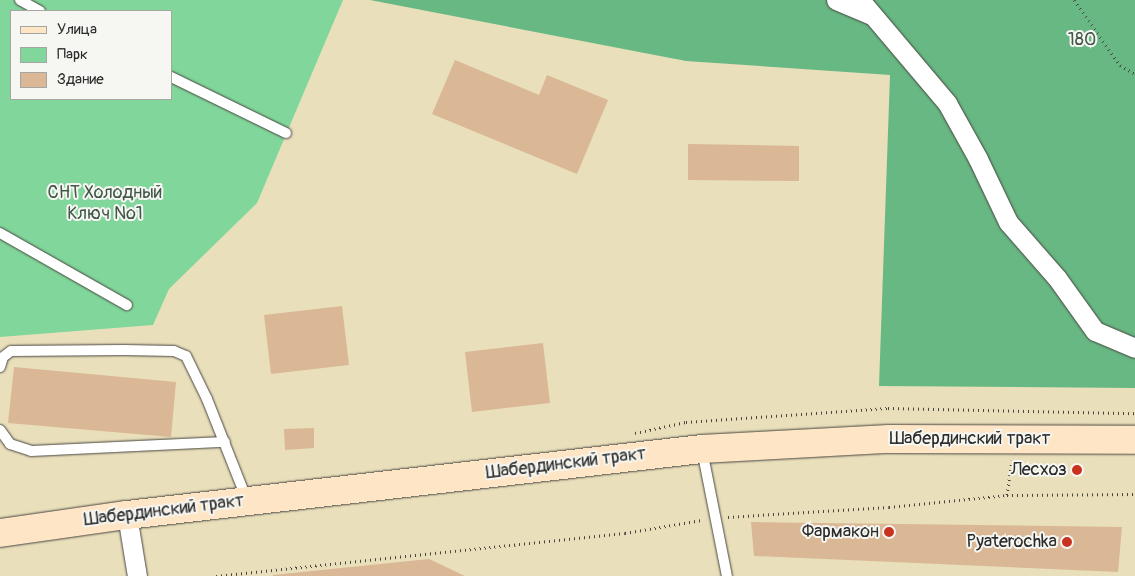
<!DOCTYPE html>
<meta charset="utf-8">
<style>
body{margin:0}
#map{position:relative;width:1135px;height:576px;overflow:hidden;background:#e9dfbb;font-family:Pangolin,sans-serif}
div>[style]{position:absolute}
.green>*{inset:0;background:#81d79b}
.forest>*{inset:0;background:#68b883}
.building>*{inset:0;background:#dab895}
.path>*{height:3px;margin-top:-1.5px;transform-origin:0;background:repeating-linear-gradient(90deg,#484641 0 1px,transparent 0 5px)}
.roads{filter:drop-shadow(0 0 1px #484641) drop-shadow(0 0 1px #484641)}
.service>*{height:10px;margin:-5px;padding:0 5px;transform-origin:5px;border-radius:5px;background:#fff}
.minor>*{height:19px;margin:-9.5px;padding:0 9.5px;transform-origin:9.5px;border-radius:9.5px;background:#fff}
.secondary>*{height:28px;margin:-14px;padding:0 14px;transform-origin:14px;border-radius:14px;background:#fee5c5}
.dots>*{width:14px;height:14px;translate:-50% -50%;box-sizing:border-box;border:2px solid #f6f6f2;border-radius:50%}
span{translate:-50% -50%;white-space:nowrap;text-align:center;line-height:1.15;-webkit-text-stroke:4px #f6f6f2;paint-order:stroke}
.park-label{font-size:18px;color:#405647}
.street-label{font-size:18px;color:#2b2b2b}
.poi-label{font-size:18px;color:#2b2b2b}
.right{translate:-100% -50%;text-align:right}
.legend{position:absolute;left:10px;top:10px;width:162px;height:90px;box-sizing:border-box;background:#f6f6f2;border:1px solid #a5a5a2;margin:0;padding:6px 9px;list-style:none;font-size:15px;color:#2b2b2b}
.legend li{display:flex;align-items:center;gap:10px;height:25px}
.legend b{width:25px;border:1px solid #a5a5a2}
</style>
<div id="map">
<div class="green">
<div style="clip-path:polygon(evenodd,0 0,343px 0,257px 203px,169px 289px,153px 325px,0 337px,0 0,11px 11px,171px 11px,171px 99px,11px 99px,11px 11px)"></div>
</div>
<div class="forest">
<div style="clip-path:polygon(370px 0,1135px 0,1135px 388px,879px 386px,890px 75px,686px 61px)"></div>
</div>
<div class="building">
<div style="clip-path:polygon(455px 60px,539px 95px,547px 75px,608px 100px,577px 174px,432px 114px)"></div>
<div style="clip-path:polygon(688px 144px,799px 146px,799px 181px,688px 180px)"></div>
<div style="clip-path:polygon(342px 306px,349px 365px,271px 374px,264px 315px)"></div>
<div style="clip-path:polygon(543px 343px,550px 403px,472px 412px,465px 352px)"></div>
<div style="clip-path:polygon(14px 367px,176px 382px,171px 437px,8px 423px)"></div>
<div style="clip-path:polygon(314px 428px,314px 448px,285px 450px,284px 429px)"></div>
<div style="clip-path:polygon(751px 522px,1122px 527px,1118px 572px,754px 556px)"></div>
<div style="clip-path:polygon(429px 559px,465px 576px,273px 576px,273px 575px)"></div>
</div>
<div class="path">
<div style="left:1074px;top:0;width:80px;rotate:54.7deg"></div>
<div style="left:1120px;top:65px;width:17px;rotate:31deg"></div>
<div style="left:635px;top:433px;width:52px;rotate:-12.2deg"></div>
<div style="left:686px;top:422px;width:202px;rotate:-4deg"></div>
<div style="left:888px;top:408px;width:247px;rotate:1.2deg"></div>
<div style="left:1007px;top:495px;width:35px;rotate:-82deg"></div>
<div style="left:728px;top:517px;width:161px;rotate:-3.6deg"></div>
<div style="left:889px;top:507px;width:119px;rotate:-5.8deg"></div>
<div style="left:1007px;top:495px;width:128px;rotate:-0.4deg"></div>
<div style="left:216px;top:576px;width:411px;rotate:-6deg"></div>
<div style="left:625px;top:533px;width:78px;rotate:-9.6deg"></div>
</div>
<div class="roads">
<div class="service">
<div style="left:20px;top:0;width:23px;rotate:29deg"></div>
<div style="left:171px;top:77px;width:128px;rotate:26deg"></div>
<div style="left:0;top:233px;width:146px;rotate:29.6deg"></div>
<div style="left:0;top:367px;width:10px;rotate:-73deg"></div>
<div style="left:3px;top:357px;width:10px;rotate:-37deg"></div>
<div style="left:11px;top:351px;width:113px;rotate:-0.5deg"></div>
<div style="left:124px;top:350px;width:50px;rotate:1.1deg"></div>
<div style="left:174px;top:351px;width:13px;rotate:23deg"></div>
<div style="left:186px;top:356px;width:48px;rotate:64deg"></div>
<div style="left:207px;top:399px;width:109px;rotate:68.4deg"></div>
<div style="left:0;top:430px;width:17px;rotate:54deg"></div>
<div style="left:10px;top:444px;width:22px;rotate:18deg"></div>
<div style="left:31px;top:451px;width:194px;rotate:-2.7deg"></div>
<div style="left:702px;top:450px;width:128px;rotate:78.8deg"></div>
</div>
<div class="minor">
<div style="left:836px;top:0;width:38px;rotate:23deg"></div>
<div style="left:860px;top:0;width:135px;rotate:49.8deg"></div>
<div style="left:947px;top:103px;width:64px;rotate:61deg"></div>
<div style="left:978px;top:159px;width:70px;rotate:64.5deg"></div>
<div style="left:1008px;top:222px;width:74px;rotate:48.8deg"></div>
<div style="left:1057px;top:278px;width:65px;rotate:54.4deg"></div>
<div style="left:1095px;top:331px;width:43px;rotate:23deg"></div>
<div style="left:127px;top:515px;width:62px;rotate:80.7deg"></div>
</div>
<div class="secondary">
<div style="left:0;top:533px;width:128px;rotate:-8.1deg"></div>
<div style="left:127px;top:515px;width:579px;rotate:-6.55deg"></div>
<div style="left:702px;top:449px;width:187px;rotate:-3.1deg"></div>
<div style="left:889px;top:439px;width:246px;rotate:0.2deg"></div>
</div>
</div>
<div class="dots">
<div style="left:1077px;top:470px;background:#c8321e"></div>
<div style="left:889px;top:532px;background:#c8321e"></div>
<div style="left:1067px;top:542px;background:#c8321e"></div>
</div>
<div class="park-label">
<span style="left:1082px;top:40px">180</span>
<span style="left:105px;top:204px">СНТ Холодный<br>Ключ №1</span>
</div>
<div class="street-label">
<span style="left:970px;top:439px">Шабердинский тракт</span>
<span style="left:566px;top:464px;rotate:-7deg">Шабердинский тракт</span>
<span style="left:164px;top:511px;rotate:-7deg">Шабердинский тракт</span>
</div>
<div class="poi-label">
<span class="right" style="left:1067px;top:470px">Лесхоз</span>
<span class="right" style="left:879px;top:532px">Фармакон</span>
<span class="right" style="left:1057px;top:542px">Pyaterochka</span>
</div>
<ul class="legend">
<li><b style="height:6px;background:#fee5c5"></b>Улица</li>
<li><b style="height:14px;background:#81d79b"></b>Парк</li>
<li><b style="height:14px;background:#dab895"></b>Здание</li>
</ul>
</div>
